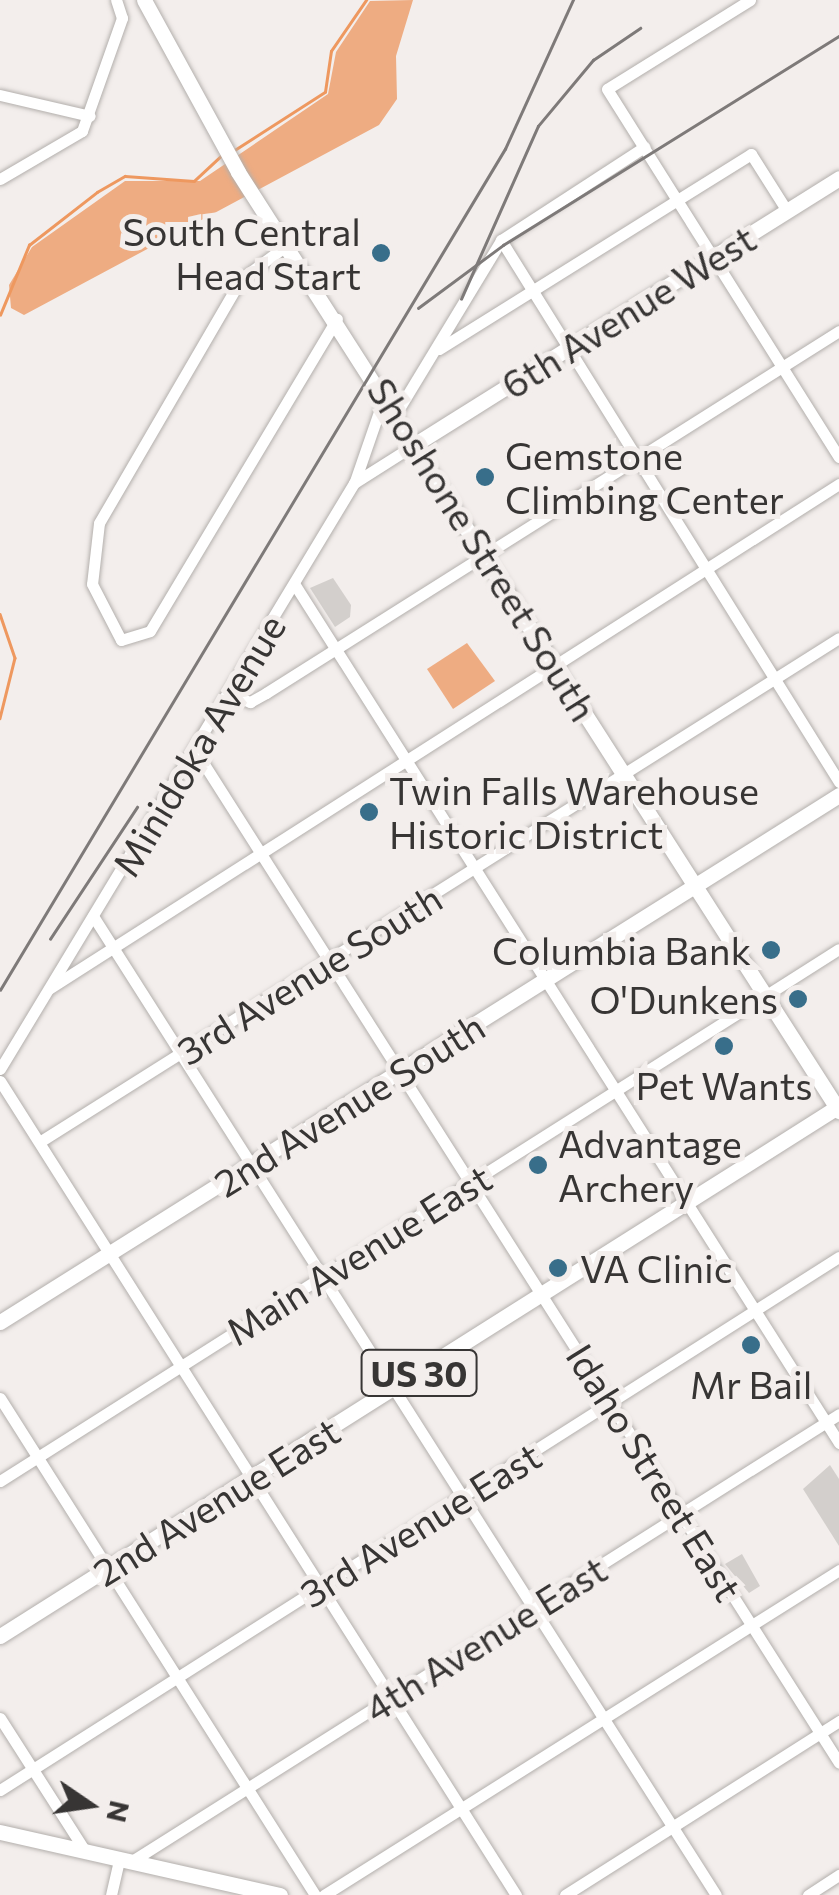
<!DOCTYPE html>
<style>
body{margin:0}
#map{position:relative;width:839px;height:1895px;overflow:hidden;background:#f3eeec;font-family:Commissioner,sans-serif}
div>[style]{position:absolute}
.green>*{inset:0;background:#eeac82}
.stream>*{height:2.5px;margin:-1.25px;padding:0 1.25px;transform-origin:1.25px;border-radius:1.25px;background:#ee985f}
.building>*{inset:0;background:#d3cfcc}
.roads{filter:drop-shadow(0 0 2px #b3afac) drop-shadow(0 0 2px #b3afac)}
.minor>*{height:11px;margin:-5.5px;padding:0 5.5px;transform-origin:5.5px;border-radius:5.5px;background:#fff}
.major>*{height:15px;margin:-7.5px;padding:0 7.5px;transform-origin:7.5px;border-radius:7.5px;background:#fff}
.rail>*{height:2.5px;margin:-1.25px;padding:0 1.25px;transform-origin:1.25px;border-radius:1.25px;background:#7e7a79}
.dots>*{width:28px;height:28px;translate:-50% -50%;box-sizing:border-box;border:5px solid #f3eeec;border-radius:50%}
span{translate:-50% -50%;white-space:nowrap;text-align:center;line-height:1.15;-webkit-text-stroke:10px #f3eeec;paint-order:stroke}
.shield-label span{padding:2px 8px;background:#f3eeec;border:2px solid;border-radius:8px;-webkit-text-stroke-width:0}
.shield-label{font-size:35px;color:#373534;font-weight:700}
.poi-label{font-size:38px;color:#373534}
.right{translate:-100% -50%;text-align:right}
.left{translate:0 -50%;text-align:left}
.street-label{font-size:38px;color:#373534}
.north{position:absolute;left:40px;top:1755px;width:100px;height:100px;-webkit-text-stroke:8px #f3eeec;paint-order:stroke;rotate:103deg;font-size:28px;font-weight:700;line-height:40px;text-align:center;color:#373534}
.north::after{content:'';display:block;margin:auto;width:35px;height:45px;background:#373534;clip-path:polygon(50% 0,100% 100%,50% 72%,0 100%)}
</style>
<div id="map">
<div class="green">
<div style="clip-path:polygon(413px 0,396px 56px,397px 99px,379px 125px,24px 315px,11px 308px,9px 285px,32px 247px,125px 181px,200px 181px,328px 94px,336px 52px,370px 1px)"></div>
<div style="clip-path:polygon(467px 643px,495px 681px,453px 709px,427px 669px)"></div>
</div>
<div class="stream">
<div style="left:233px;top:151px;width:109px;rotate:-32.7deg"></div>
<div style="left:325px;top:92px;width:41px;rotate:-81.7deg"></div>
<div style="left:331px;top:51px;width:62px;rotate:-55.5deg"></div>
<div style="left:0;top:315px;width:76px;rotate:-67.5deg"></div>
<div style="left:29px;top:245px;width:86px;rotate:-37.9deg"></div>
<div style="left:97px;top:192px;width:32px;rotate:-30deg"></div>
<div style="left:125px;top:176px;width:69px;rotate:4.1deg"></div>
<div style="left:194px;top:181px;width:37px;rotate:-43deg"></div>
<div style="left:0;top:614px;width:46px;rotate:71.2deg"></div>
<div style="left:15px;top:658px;width:62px;rotate:104deg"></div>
</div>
<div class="building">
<div style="clip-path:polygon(333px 578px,351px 605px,350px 617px,335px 627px,310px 588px)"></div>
<div style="clip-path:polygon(830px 1465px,839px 1479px,839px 1546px,803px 1489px)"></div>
<div style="clip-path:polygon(742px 1554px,760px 1586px,749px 1593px,725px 1564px)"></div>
</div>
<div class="roads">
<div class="minor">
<div style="left:750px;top:0;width:168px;rotate:148.1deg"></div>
<div style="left:607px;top:89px;width:435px;rotate:57.8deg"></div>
<div style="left:0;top:95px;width:92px;rotate:13.1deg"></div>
<div style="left:0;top:179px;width:95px;rotate:-30.3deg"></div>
<div style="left:82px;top:131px;width:120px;rotate:-70.5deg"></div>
<div style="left:122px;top:18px;width:19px;rotate:-108deg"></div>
<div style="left:501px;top:240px;width:639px;rotate:58.05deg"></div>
<div style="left:287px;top:245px;width:57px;rotate:143.5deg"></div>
<div style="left:241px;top:279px;width:282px;rotate:120.2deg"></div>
<div style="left:99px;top:523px;width:61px;rotate:96.5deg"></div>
<div style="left:92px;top:584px;width:63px;rotate:62.6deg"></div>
<div style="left:121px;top:640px;width:30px;rotate:-17deg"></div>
<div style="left:150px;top:631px;width:364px;rotate:-59.1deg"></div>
<div style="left:439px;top:349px;width:368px;rotate:-32deg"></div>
<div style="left:751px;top:154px;width:67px;rotate:57.7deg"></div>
<div style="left:397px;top:412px;width:201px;rotate:-58.8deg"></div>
<div style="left:501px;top:240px;width:171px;rotate:-33deg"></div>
<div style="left:355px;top:481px;width:86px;rotate:-70.9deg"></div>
<div style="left:295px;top:585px;width:1016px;rotate:57.62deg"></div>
<div style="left:230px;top:694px;width:22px;rotate:22deg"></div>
<div style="left:250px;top:702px;width:18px;rotate:-29deg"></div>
<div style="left:266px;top:693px;width:678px;rotate:-32.28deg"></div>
<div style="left:195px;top:750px;width:1200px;rotate:57.55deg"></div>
<div style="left:93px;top:916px;width:1160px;rotate:57.53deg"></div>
<div style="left:50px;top:988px;width:936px;rotate:-32.57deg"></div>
<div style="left:0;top:1069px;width:685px;rotate:-58.86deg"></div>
<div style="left:354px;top:483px;width:75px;rotate:-32.4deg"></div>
<div style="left:0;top:1081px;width:964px;rotate:57.63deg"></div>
<div style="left:41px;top:1141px;width:943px;rotate:-32.22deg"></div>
<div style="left:0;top:1398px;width:588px;rotate:57.63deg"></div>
<div style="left:0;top:1481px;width:993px;rotate:-32.38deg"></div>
<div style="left:0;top:1718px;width:158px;rotate:57.4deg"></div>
<div style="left:0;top:1790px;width:994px;rotate:-32.43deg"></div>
<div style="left:132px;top:1861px;width:836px;rotate:-32.3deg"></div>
<div style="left:111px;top:1895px;width:37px;rotate:-77deg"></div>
<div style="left:324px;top:1895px;width:609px;rotate:-32.25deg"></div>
<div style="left:565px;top:1895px;width:325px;rotate:-32.4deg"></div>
<div style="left:808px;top:1895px;width:37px;rotate:-33deg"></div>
</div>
<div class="major">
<div style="left:144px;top:0;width:196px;rotate:61.3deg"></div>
<div style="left:238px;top:172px;width:1115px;rotate:57.38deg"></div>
<div style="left:417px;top:443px;width:498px;rotate:-32.1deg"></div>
<div style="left:0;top:1322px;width:991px;rotate:-32.13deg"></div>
<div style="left:0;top:1636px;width:992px;rotate:-32.28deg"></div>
<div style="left:0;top:1832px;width:287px;rotate:12.7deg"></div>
</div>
</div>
<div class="rail">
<div style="left:461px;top:299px;width:189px;rotate:-66deg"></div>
<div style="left:538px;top:126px;width:86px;rotate:-50.2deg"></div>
<div style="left:593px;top:60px;width:57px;rotate:-34.2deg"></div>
<div style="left:418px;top:308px;width:106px;rotate:-36.5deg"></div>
<div style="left:503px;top:245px;width:396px;rotate:-31.9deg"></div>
<div style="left:50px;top:939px;width:158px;rotate:-56.6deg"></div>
<div style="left:0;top:990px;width:981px;rotate:-59.02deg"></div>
<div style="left:505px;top:149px;width:164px;rotate:-65.5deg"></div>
</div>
<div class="dots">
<div style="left:381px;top:253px;background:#386e8a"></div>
<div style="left:485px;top:477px;background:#386e8a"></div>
<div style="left:369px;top:812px;background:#386e8a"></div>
<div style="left:771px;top:950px;background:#386e8a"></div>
<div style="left:798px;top:999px;background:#386e8a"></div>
<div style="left:724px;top:1046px;background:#386e8a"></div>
<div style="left:538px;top:1165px;background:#386e8a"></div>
<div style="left:558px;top:1268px;background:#386e8a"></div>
<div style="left:751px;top:1345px;background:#386e8a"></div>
</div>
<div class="shield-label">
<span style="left:419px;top:1373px">US 30</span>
</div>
<div class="poi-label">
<span class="right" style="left:361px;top:253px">South Central<br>Head Start</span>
<span class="left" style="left:505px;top:477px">Gemstone<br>Climbing Center</span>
<span class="left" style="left:389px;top:812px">Twin Falls Warehouse<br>Historic District</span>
<span class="right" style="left:751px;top:950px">Columbia Bank</span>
<span class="right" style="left:778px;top:999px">O'Dunkens</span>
<span style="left:724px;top:1085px">Pet Wants</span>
<span class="left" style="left:558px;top:1165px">Advantage<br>Archery</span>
<span class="left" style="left:580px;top:1268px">VA Clinic</span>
<span style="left:751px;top:1384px">Mr Bail</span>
</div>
<div class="street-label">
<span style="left:628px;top:311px;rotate:-32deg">6th Avenue West</span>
<span style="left:483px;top:549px;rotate:58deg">Shoshone Street South</span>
<span style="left:198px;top:745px;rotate:-59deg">Minidoka Avenue</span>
<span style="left:309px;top:974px;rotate:-32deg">3rd Avenue South</span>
<span style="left:349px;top:1104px;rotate:-32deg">2nd Avenue South</span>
<span style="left:358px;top:1254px;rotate:-32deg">Main Avenue East</span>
<span style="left:655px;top:1472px;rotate:58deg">Idaho Street East</span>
<span style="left:216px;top:1501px;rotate:-32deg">2nd Avenue East</span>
<span style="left:420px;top:1524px;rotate:-32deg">3rd Avenue East</span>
<span style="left:485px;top:1638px;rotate:-32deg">4th Avenue East</span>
</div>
<div class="north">N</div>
</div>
